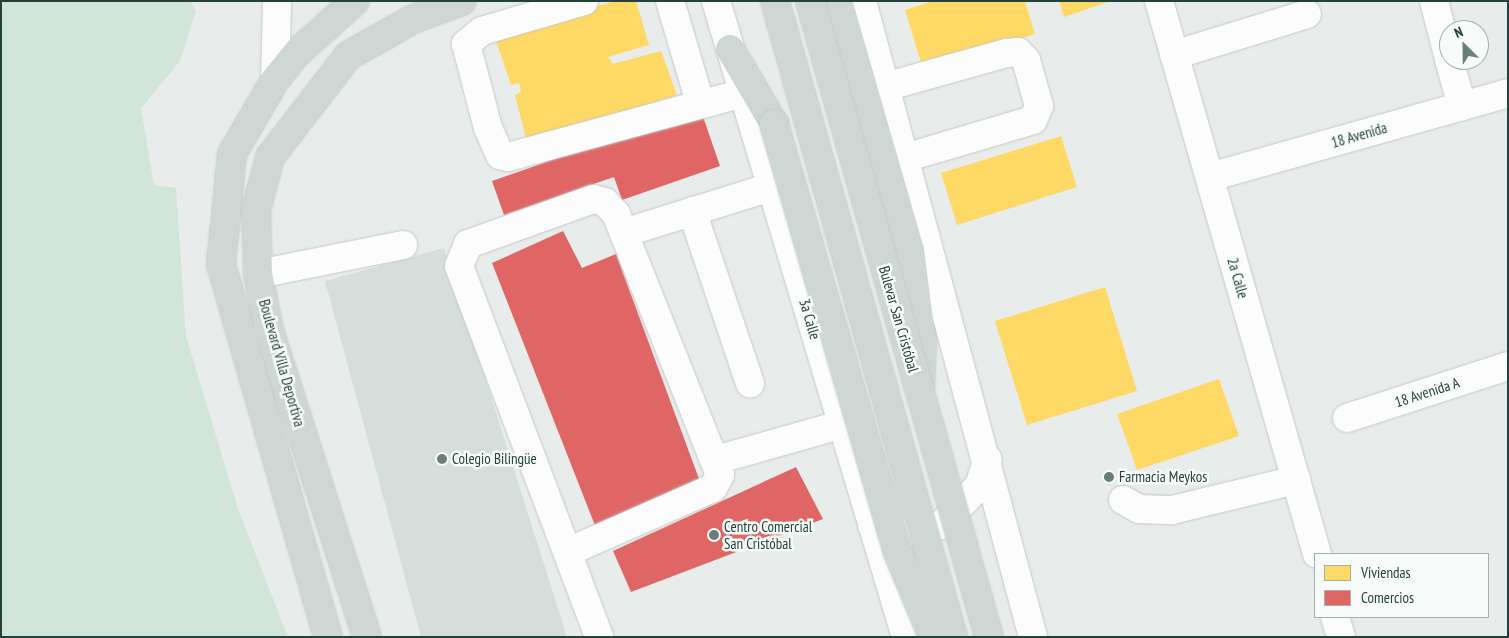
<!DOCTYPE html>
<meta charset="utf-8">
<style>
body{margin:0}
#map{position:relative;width:1509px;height:638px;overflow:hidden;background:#e8edeb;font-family:"PT Sans Narrow",sans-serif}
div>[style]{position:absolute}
.built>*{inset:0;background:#d6dedb}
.green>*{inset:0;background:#d1e6d8}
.homes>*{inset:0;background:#ffd966}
.shops>*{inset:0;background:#e06666}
.roads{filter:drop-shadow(0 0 1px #c5cac8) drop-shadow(0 0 1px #c5cac8)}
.minor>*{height:28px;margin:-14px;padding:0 14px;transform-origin:14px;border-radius:14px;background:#fcfcfc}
.major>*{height:28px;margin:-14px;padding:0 14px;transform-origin:14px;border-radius:14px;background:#cfd7d5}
.bridges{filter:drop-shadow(0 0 1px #c3ccc9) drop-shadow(0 0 1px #c3ccc9)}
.major-bridge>*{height:28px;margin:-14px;padding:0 14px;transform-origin:14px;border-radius:14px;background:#cfd7d5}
.dots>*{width:14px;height:14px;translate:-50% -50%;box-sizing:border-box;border:2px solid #f7fbf9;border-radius:50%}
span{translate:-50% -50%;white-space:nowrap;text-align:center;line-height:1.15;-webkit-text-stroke:5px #f7fbf9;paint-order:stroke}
.street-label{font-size:15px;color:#24423a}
.poi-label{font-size:15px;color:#24423a}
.left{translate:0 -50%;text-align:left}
.frame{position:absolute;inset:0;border:2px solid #24423a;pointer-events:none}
.legend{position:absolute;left:1314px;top:553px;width:175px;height:65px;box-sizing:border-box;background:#f7fbf9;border:1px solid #a3b1ad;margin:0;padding:6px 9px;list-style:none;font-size:15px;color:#24423a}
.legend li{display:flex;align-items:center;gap:10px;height:25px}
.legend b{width:25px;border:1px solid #a3b1ad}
.north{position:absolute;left:1439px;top:20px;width:50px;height:50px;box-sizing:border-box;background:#f7fbf9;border:1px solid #a3b1ad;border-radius:50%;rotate:337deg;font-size:14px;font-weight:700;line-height:20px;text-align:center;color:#24423a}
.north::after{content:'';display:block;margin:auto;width:18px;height:22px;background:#697e78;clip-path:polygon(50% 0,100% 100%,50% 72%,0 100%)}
</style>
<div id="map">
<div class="built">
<div style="clip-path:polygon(444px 248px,567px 637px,421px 637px,325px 281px)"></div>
</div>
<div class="green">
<div style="clip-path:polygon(1px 1px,190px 1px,196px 11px,180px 61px,141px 108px,154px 185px,176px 188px,186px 336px,238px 509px,288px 637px,1px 637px)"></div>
</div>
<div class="homes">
<div style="clip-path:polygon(616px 1px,636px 1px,649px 45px,608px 57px,613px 64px,661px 51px,677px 95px,527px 142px,515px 95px,521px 92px,519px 83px,511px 85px,494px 35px)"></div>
<div style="clip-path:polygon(933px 1px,1025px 1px,1035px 34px,923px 69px,905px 10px)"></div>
<div style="clip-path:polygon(1059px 1px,1108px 1px,1108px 2px,1064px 17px)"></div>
<div style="clip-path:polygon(1061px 136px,1077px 187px,957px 225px,941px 173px)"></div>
<div style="clip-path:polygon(1105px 287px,1137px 391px,1027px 425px,995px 321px)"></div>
<div style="clip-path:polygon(1219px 379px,1239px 436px,1137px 470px,1117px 414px)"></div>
</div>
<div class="shops">
<div style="clip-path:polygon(700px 108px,720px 166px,622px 200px,614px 177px,504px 215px,492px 181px)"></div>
<div style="clip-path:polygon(563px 231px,582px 268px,616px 254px,702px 487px,596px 528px,492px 263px)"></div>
<div style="clip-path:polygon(796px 467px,823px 519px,631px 592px,613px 551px)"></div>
</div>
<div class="roads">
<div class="minor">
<div style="left:584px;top:1px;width:106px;rotate:163.6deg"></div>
<div style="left:482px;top:31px;width:21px;rotate:141deg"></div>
<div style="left:466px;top:44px;width:87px;rotate:75.3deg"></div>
<div style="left:488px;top:128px;width:30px;rotate:66deg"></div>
<div style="left:500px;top:155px;width:8px;rotate:14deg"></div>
<div style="left:508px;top:157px;width:244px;rotate:-15.2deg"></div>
<div style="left:670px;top:1px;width:105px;rotate:73.5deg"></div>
<div style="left:716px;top:1px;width:664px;rotate:73.37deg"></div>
<div style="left:862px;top:1px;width:659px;rotate:74.95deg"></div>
<div style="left:1159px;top:1px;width:575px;rotate:74.05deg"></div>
<div style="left:1434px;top:1px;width:60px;rotate:75.5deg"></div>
<div style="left:1174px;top:55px;width:139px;rotate:-17.1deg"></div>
<div style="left:1449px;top:60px;width:48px;rotate:74.2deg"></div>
<div style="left:275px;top:80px;width:79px;rotate:-88.5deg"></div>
<div style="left:885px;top:87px;width:126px;rotate:-15.7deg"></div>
<div style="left:1006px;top:53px;width:12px;rotate:-5deg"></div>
<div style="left:1018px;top:52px;width:11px;rotate:45deg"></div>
<div style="left:1026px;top:60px;width:48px;rotate:74.2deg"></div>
<div style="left:1039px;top:106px;width:15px;rotate:113deg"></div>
<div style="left:1033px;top:120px;width:134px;rotate:163.5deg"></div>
<div style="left:1210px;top:177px;width:310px;rotate:-15.7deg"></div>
<div style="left:692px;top:211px;width:182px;rotate:71.4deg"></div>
<div style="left:624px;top:233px;width:154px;rotate:-17.4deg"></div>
<div style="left:258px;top:274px;width:148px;rotate:-11.3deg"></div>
<div style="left:1347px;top:418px;width:169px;rotate:-17.9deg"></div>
<div style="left:716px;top:460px;width:129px;rotate:-15.8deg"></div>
<div style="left:1123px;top:500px;width:18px;rotate:29deg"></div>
<div style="left:1139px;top:509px;width:33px;rotate:2deg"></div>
<div style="left:1172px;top:510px;width:128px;rotate:-13.6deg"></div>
<div style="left:872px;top:525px;width:29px;rotate:20deg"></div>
<div style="left:899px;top:535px;width:43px;rotate:-13.4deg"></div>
<div style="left:941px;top:525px;width:54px;rotate:-45.7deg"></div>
<div style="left:979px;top:486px;width:28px;rotate:-72deg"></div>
<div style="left:570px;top:551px;width:156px;rotate:-23.8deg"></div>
<div style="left:713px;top:488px;width:15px;rotate:-62deg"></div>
<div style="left:720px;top:475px;width:281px;rotate:-111.7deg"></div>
<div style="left:616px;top:214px;width:16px;rotate:-133deg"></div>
<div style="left:605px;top:202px;width:12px;rotate:-166deg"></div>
<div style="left:593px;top:199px;width:133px;rotate:160.2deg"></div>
<div style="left:468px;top:244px;width:24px;rotate:112deg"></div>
<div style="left:459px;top:266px;width:397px;rotate:69.3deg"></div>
<div style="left:1335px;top:617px;width:21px;rotate:73deg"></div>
</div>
<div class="major">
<div style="left:838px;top:1px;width:259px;rotate:73.9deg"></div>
<div style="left:910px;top:250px;width:95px;rotate:82.7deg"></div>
<div style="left:922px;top:344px;width:42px;rotate:92.7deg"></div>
<div style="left:730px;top:49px;width:87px;rotate:59.6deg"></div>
<div style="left:328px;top:637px;width:388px;rotate:-106deg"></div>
<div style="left:221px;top:264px;width:111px;rotate:-84.3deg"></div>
<div style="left:232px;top:154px;width:86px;rotate:-59.8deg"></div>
<div style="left:275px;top:80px;width:36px;rotate:-51deg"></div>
<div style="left:298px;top:52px;width:76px;rotate:-41.8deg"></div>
<div style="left:367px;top:637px;width:322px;rotate:-107.7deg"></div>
<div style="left:269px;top:330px;width:57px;rotate:-101.1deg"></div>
<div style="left:258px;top:274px;width:64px;rotate:-91.8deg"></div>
<div style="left:256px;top:210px;width:55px;rotate:-75.2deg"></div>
<div style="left:270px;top:157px;width:128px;rotate:-52.3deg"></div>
<div style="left:348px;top:56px;width:73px;rotate:-29.7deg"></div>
<div style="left:411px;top:20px;width:54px;rotate:-20.4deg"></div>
</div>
</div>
<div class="bridges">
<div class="major-bridge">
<div style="left:775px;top:1px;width:660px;rotate:74.36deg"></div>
<div style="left:810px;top:1px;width:661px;rotate:74.28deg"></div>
<div style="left:774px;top:124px;width:447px;rotate:73.9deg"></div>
<div style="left:898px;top:553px;width:91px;rotate:67.4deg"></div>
</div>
</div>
<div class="dots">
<div style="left:442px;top:459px;background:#697e78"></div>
<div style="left:1109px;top:477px;background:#697e78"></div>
<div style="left:714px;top:535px;background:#697e78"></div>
</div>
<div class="street-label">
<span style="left:1359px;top:135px;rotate:-16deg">18 Avenida</span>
<span style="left:1238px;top:278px;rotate:74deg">2a Calle</span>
<span style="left:810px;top:319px;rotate:74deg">3a Calle</span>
<span style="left:899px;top:319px;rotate:74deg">Bulevar San Cristóbal</span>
<span style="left:282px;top:363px;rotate:74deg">Boulevard Villa Deportiva</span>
<span style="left:1427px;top:392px;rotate:-18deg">18 Avenida A</span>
</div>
<div class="poi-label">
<span class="left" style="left:452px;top:459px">Colegio Bilingüe</span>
<span class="left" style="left:1119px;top:477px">Farmacia Meykos</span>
<span class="left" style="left:724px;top:535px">Centro Comercial<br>San Cristóbal</span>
</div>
<div class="frame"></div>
<ul class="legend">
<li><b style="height:14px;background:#ffd966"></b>Viviendas</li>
<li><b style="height:14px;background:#e06666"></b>Comercios</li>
</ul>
<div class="north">N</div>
</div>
